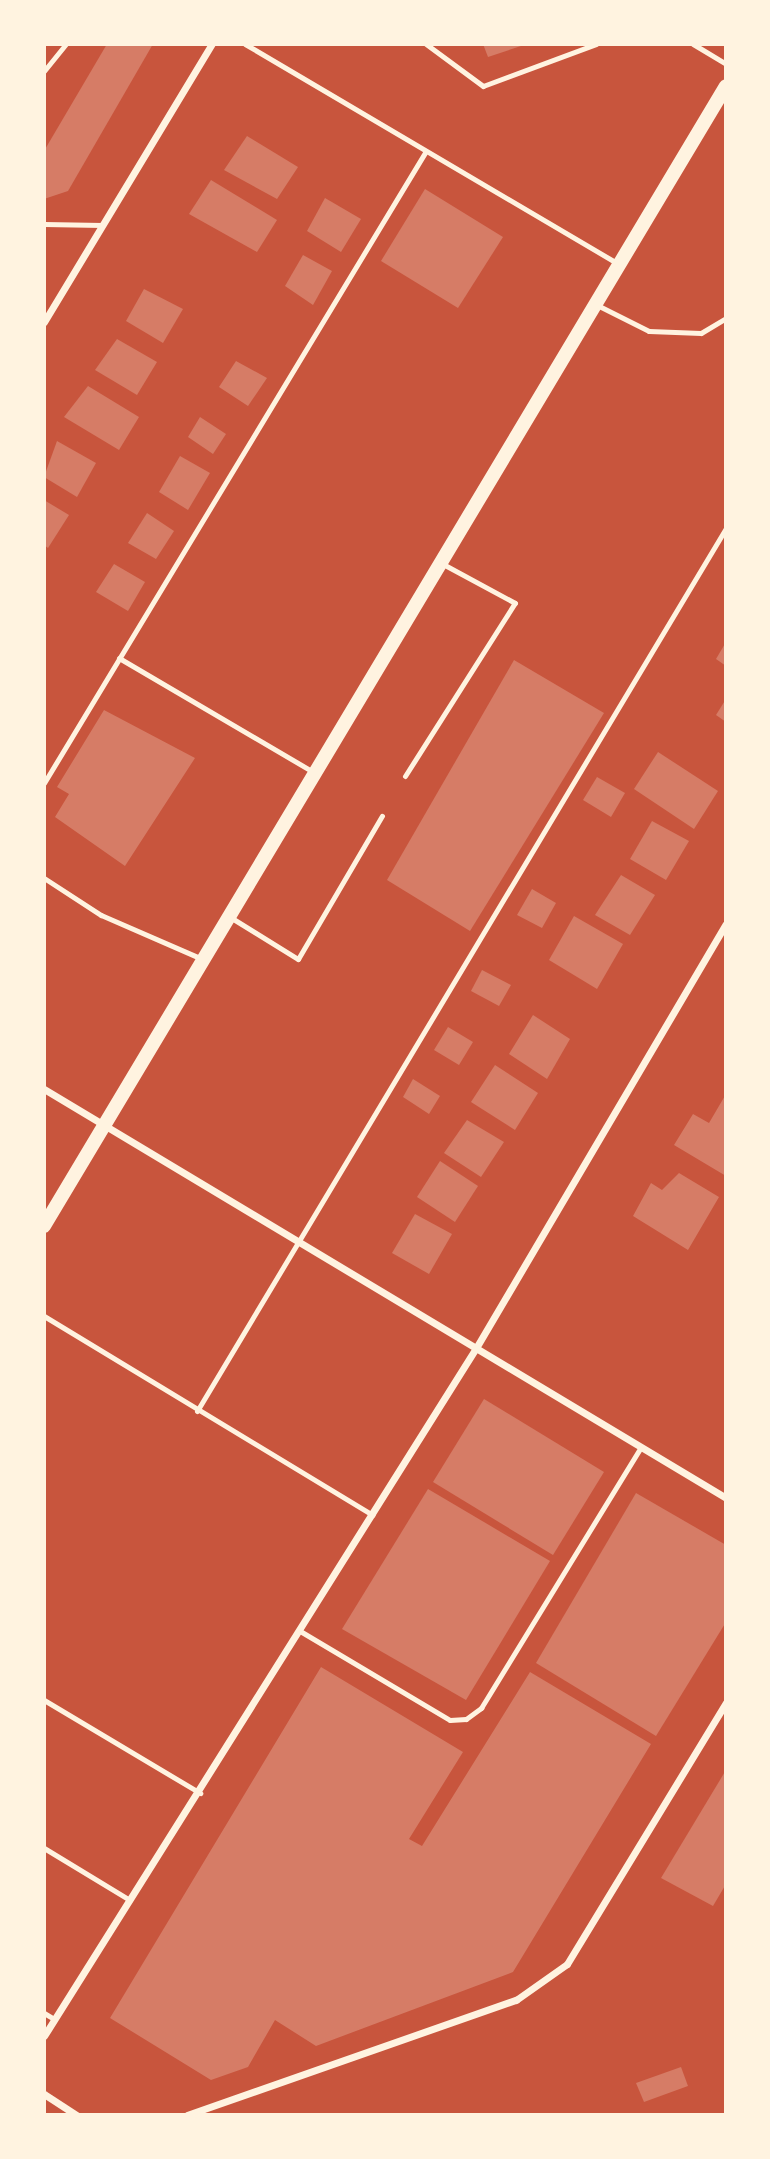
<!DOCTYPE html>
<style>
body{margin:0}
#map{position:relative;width:770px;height:2159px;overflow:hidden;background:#c8553d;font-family:"Libre Baskerville",serif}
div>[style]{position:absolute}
.building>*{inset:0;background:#d67c66}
.service>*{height:5px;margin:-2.5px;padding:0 2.5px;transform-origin:2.5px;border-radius:2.5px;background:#fff3e0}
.minor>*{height:7px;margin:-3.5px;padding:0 3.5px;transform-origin:3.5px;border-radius:3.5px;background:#fff3e0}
.secondary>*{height:14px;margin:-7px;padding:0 7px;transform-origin:7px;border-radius:7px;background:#fff3e0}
span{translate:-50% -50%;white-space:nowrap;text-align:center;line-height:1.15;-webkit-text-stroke:5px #fff3e0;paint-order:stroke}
.frame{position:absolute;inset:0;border:46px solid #fff3e0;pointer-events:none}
</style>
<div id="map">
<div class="building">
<div style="clip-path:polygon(107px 44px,153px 44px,68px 191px,44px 199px,44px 151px)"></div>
<div style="clip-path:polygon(483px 44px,527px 44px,488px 57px)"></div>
<div style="clip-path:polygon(247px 136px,298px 167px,277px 199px,224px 170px)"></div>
<div style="clip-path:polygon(211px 180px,277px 220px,257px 252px,189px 214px)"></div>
<div style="clip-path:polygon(425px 189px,503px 237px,458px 308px,381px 261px)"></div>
<div style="clip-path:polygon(325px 198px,361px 219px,341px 252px,307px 231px)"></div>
<div style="clip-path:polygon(303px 255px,332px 271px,313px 305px,285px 286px)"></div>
<div style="clip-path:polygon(144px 289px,183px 309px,163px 343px,126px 321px)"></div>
<div style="clip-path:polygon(117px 339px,157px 362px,137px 395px,95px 370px)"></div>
<div style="clip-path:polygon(236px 361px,267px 378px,248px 406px,219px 387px)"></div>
<div style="clip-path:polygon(88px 386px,139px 417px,119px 450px,64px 417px)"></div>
<div style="clip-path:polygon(200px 417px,226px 434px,213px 454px,188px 437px)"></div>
<div style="clip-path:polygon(57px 441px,96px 463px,77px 497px,44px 477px)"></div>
<div style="clip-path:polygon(180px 456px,210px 473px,188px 510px,159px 492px)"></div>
<div style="clip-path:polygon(44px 500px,69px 515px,48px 548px,44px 545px)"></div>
<div style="clip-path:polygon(147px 513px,174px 531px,156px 559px,128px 543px)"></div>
<div style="clip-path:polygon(114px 564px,145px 582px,128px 611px,96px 592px)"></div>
<div style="clip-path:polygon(726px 642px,726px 666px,716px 659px)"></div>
<div style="clip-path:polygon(514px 660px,604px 713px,470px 931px,387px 880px)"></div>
<div style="clip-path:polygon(726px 699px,726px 722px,716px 715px)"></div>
<div style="clip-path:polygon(104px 710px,195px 758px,125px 866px,55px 817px,69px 794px,57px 787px)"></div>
<div style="clip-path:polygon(658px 752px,718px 791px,694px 829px,634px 789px)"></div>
<div style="clip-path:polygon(597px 777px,625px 793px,611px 817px,583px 800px)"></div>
<div style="clip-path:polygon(652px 821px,689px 841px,666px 880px,630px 859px)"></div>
<div style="clip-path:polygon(621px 875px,655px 895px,630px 935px,595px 915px)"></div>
<div style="clip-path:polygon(532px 889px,556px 903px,542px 928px,517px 915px)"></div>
<div style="clip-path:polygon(574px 916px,623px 944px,597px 989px,549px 960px)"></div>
<div style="clip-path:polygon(482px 970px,511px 985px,499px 1006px,471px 991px)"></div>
<div style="clip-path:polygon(533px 1015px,570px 1039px,547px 1079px,509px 1054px)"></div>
<div style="clip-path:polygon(448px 1027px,473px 1042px,459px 1065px,434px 1050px)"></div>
<div style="clip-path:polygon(495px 1065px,538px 1093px,515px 1130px,471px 1102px)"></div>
<div style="clip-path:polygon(413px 1079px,440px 1096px,429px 1114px,403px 1097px)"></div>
<div style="clip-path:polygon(726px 1094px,726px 1176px,674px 1145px,693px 1114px,709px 1123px)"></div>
<div style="clip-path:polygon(467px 1120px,504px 1142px,481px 1177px,444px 1153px)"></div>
<div style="clip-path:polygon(440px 1161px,478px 1186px,455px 1222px,417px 1197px)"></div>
<div style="clip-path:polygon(679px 1173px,719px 1197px,688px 1250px,633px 1216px,651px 1183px,662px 1190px)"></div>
<div style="clip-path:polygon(415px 1214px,452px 1234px,429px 1274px,392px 1253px)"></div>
<div style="clip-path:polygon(484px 1399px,604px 1472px,553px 1555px,433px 1482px)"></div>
<div style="clip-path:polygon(428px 1489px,550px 1561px,466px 1700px,342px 1629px)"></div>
<div style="clip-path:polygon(636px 1493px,726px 1545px,726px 1622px,656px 1736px,536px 1663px)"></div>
<div style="clip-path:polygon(321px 1667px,463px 1752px,409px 1839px,422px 1846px,530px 1672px,651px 1744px,513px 1972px,316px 2046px,275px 2020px,248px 2067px,211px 2080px,110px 2018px)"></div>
<div style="clip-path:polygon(726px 1770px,726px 1884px,713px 1906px,661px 1878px)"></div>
<div style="clip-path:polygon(681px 2067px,688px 2086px,644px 2102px,636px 2083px)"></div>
</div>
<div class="service">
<div style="left:245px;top:44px;width:434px;rotate:30.5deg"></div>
<div style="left:426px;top:44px;width:71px;rotate:36.4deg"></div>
<div style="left:483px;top:86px;width:121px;rotate:-20.4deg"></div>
<div style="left:693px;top:44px;width:39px;rotate:31deg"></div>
<div style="left:44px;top:71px;width:35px;rotate:-51deg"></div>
<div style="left:44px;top:224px;width:58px;rotate:1deg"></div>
<div style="left:597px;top:305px;width:58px;rotate:26.6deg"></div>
<div style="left:649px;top:331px;width:52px;rotate:2.2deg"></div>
<div style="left:701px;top:333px;width:29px;rotate:-31deg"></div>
<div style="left:119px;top:658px;width:225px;rotate:30.4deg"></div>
<div style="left:405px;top:776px;width:205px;rotate:-57.6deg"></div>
<div style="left:515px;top:603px;width:82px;rotate:-151.6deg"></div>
<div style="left:44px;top:783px;width:738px;rotate:-58.85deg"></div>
<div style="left:44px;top:878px;width:68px;rotate:33deg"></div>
<div style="left:101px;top:915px;width:110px;rotate:23.5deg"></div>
<div style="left:230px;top:917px;width:80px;rotate:31.7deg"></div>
<div style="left:298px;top:959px;width:166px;rotate:-59.6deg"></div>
<div style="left:44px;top:1316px;width:384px;rotate:31.2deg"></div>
<div style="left:197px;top:1411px;width:1029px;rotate:-59.07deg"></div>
<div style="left:300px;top:1631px;width:174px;rotate:30.7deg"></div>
<div style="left:450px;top:1720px;width:16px;rotate:-4deg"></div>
<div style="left:466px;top:1719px;width:19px;rotate:-36deg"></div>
<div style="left:481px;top:1708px;width:306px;rotate:-58.5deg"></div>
<div style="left:44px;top:1700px;width:182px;rotate:30.8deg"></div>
<div style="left:44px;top:1848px;width:100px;rotate:31.2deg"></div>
<div style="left:44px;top:2013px;width:12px;rotate:31deg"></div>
</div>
<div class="minor">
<div style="left:44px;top:322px;width:325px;rotate:-58.9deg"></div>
<div style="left:44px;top:1089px;width:795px;rotate:30.95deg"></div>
<div style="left:44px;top:2036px;width:812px;rotate:-57.88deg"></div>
<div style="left:476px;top:1348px;width:492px;rotate:-59.5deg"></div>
<div style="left:44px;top:2094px;width:38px;rotate:33deg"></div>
<div style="left:187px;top:2115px;width:349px;rotate:-19.3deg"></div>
<div style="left:516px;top:2000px;width:62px;rotate:-35.2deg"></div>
<div style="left:567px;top:1964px;width:306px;rotate:-58.7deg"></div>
</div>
<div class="secondary">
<div style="left:44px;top:1226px;width:1328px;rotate:-59.11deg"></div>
</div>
<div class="frame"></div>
</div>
